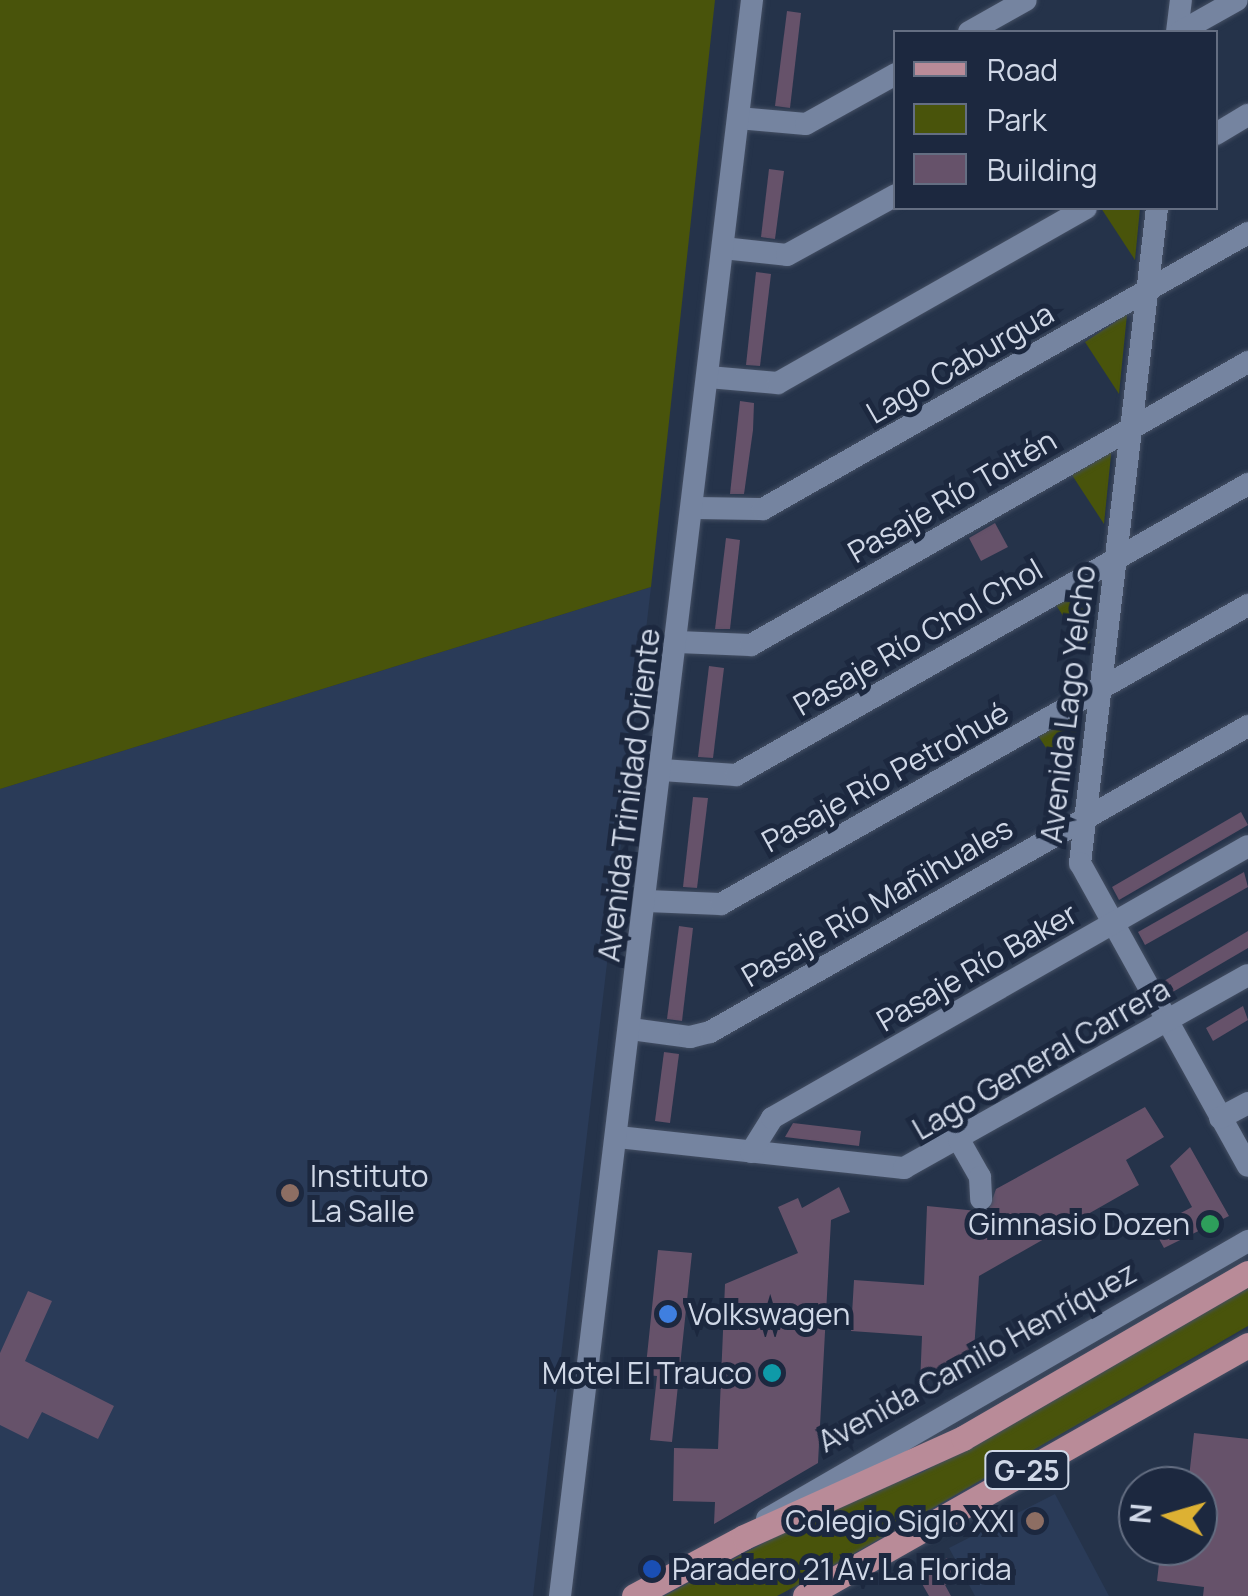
<!DOCTYPE html>
<meta charset="utf-8">
<style>
body{margin:0}
#map{position:relative;width:1248px;height:1596px;overflow:hidden;background:#25334a;font-family:Manrope,sans-serif}
div>[style]{position:absolute}
.built>*{inset:0;background:#2a3b58}
.green>*{inset:0;background:#49540b}
.building>*{inset:0;background:#66526a}
.roads{filter:drop-shadow(0 0 2px #444f63) drop-shadow(0 0 2px #444f63)}
.minor>*{height:22px;margin:-11px;padding:0 11px;transform-origin:11px;border-radius:11px;background:#7584a0}
.major>*{height:25px;margin:-12.5px;padding:0 12.5px;transform-origin:12.5px;border-radius:12.5px;background:#b98b98}
.dots>*{width:28px;height:28px;translate:-50% -50%;box-sizing:border-box;border:5px solid #1c283f;border-radius:50%}
span{translate:-50% -50%;white-space:nowrap;text-align:center;line-height:1.15;-webkit-text-stroke:10px #1c283f;paint-order:stroke}
.shield-label span{padding:2px 8px;background:#1c283f;border:2px solid;border-radius:8px;-webkit-text-stroke-width:0}
.shield-label{font-size:28px;color:#d0d8e7;font-weight:700}
.street-label{font-size:30px;color:#d0d8e7}
.poi-label{font-size:30px;color:#d0d8e7}
.left{translate:0 -50%;text-align:left}
.right{translate:-100% -50%;text-align:right}
.legend{position:absolute;left:893px;top:30px;width:325px;height:180px;box-sizing:border-box;background:#1c283f;border:2px solid #646e82;margin:0;padding:12px 18px;list-style:none;font-size:30px;color:#d0d8e7}
.legend li{display:flex;align-items:center;gap:20px;height:50px}
.legend b{width:50px;border:2px solid #646e82}
.north{position:absolute;left:1118px;top:1466px;width:100px;height:100px;box-sizing:border-box;background:#1c283f;border:2px solid #646e82;border-radius:50%;rotate:275deg;font-size:28px;font-weight:700;line-height:40px;text-align:center;color:#d0d8e7}
.north::after{content:'';display:block;margin:auto;width:35px;height:45px;background:#ddb133;clip-path:polygon(50% 0,100% 100%,50% 72%,0 100%)}
</style>
<div id="map">
<div class="built">
<div style="clip-path:polygon(651px 587px,533px 1596px,0 1596px,0 789px)"></div>
<div style="clip-path:polygon(1055px 1494px,1109px 1596px,975px 1596px,949px 1548px)"></div>
</div>
<div class="green">
<div style="clip-path:polygon(0 0,715px 0,651px 587px,0 789px)"></div>
<div style="clip-path:polygon(1101px 208px,1140px 208px,1135px 260px)"></div>
<div style="clip-path:polygon(1127px 314px,1119px 394px,1085px 342px)"></div>
<div style="clip-path:polygon(1112px 445px,1104px 524px,1070px 472px)"></div>
<div style="clip-path:polygon(1096px 575px,1088px 654px,1054px 602px)"></div>
<div style="clip-path:polygon(1079px 706px,1071px 786px,1037px 734px)"></div>
<div style="clip-path:polygon(1248px 1283px,1248px 1326px,815px 1576px,777px 1596px,664px 1596px,820px 1513px,923px 1472px)"></div>
</div>
<div class="building">
<div style="clip-path:polygon(787px 11px,801px 13px,790px 108px,775px 106px)"></div>
<div style="clip-path:polygon(769px 169px,784px 171px,775px 239px,761px 237px)"></div>
<div style="clip-path:polygon(756px 272px,771px 274px,760px 366px,746px 365px)"></div>
<div style="clip-path:polygon(740px 401px,754px 403px,753px 430px,744px 494px,730px 494px)"></div>
<div style="clip-path:polygon(995px 523px,1008px 547px,981px 561px,969px 538px)"></div>
<div style="clip-path:polygon(726px 538px,740px 540px,730px 629px,715px 629px)"></div>
<div style="clip-path:polygon(709px 666px,724px 668px,713px 758px,698px 757px)"></div>
<div style="clip-path:polygon(693px 797px,708px 798px,697px 888px,683px 887px)"></div>
<div style="clip-path:polygon(1241px 812px,1248px 825px,1119px 900px,1112px 887px)"></div>
<div style="clip-path:polygon(1244px 872px,1248px 887px,1145px 945px,1138px 932px)"></div>
<div style="clip-path:polygon(679px 926px,693px 928px,682px 1021px,667px 1019px)"></div>
<div style="clip-path:polygon(1248px 931px,1248px 948px,1171px 993px,1164px 981px)"></div>
<div style="clip-path:polygon(1243px 1006px,1248px 1020px,1213px 1041px,1206px 1028px)"></div>
<div style="clip-path:polygon(664px 1052px,679px 1054px,670px 1123px,655px 1121px)"></div>
<div style="clip-path:polygon(1145px 1107px,1164px 1137px,1126px 1160px,1139px 1185px,979px 1276px,973px 1366px,953px 1365px,920px 1385px,922px 1336px,851px 1331px,854px 1280px,924px 1285px,927px 1206px,988px 1212px,996px 1189px)"></div>
<div style="clip-path:polygon(793px 1123px,861px 1131px,859px 1146px,785px 1137px)"></div>
<div style="clip-path:polygon(1190px 1147px,1229px 1216px,1164px 1248px,1153px 1228px,1192px 1207px,1170px 1166px)"></div>
<div style="clip-path:polygon(839px 1187px,850px 1212px,831px 1220px,818px 1463px,714px 1524px,715px 1502px,673px 1501px,674px 1448px,718px 1449px,725px 1284px,798px 1253px,778px 1207px,798px 1198px,802px 1208px)"></div>
<div style="clip-path:polygon(658px 1250px,692px 1253px,672px 1442px,650px 1440px,657px 1376px,645px 1375px)"></div>
<div style="clip-path:polygon(28px 1291px,52px 1301px,25px 1361px,114px 1406px,98px 1439px,42px 1412px,28px 1439px,0 1425px,0 1353px)"></div>
<div style="clip-path:polygon(1194px 1433px,1248px 1439px,1248px 1596px,1203px 1596px,1204px 1587px,1157px 1581px,1161px 1546px,1198px 1546px,1198px 1486px,1188px 1486px)"></div>
<div style="clip-path:polygon(947px 1558px,958px 1578px,945px 1585px,951px 1596px,929px 1596px,917px 1575px)"></div>
</div>
<div class="roads">
<div class="minor">
<div style="left:969px;top:32px;width:65px;rotate:-29.3deg"></div>
<div style="left:1177px;top:32px;width:32px;rotate:-83deg"></div>
<div style="left:1180px;top:32px;width:65px;rotate:-29.3deg"></div>
<div style="left:738px;top:118px;width:68px;rotate:5deg"></div>
<div style="left:806px;top:124px;width:103px;rotate:-29.1deg"></div>
<div style="left:1216px;top:134px;width:37px;rotate:-31deg"></div>
<div style="left:1157px;top:208px;width:660px;rotate:96.7deg"></div>
<div style="left:1080px;top:863px;width:346px;rotate:61deg"></div>
<div style="left:723px;top:248px;width:64px;rotate:6.2deg"></div>
<div style="left:787px;top:255px;width:124px;rotate:-28.8deg"></div>
<div style="left:708px;top:377px;width:70px;rotate:4.9deg"></div>
<div style="left:778px;top:383px;width:354px;rotate:-29.6deg"></div>
<div style="left:692px;top:508px;width:71px;rotate:0.8deg"></div>
<div style="left:763px;top:509px;width:558px;rotate:-29.64deg"></div>
<div style="left:677px;top:642px;width:74px;rotate:2.3deg"></div>
<div style="left:751px;top:645px;width:572px;rotate:-29.66deg"></div>
<div style="left:662px;top:770px;width:74px;rotate:3.9deg"></div>
<div style="left:736px;top:775px;width:589px;rotate:-29.61deg"></div>
<div style="left:646px;top:901px;width:75px;rotate:2.3deg"></div>
<div style="left:721px;top:904px;width:606px;rotate:-29.57deg"></div>
<div style="left:631px;top:1029px;width:60px;rotate:7.7deg"></div>
<div style="left:690px;top:1037px;width:21px;rotate:-14deg"></div>
<div style="left:710px;top:1032px;width:619px;rotate:-29.63deg"></div>
<div style="left:1220px;top:1118px;width:32px;rotate:-28deg"></div>
<div style="left:618px;top:1137px;width:288px;rotate:6.2deg"></div>
<div style="left:904px;top:1168px;width:394px;rotate:-29.3deg"></div>
<div style="left:959px;top:1140px;width:43px;rotate:60.4deg"></div>
<div style="left:980px;top:1177px;width:22px;rotate:87deg"></div>
<div style="left:751px;top:1152px;width:40px;rotate:-58deg"></div>
<div style="left:772px;top:1118px;width:548px;rotate:-29.74deg"></div>
<div style="left:767px;top:1519px;width:556px;rotate:-30.03deg"></div>
<div style="left:560px;top:1596px;width:1608px;rotate:-83.14deg"></div>
</div>
<div class="major">
<div style="left:634px;top:1596px;width:125px;rotate:-28.2deg"></div>
<div style="left:744px;top:1537px;width:240px;rotate:-24.3deg"></div>
<div style="left:963px;top:1438px;width:329px;rotate:-30.1deg"></div>
<div style="left:805px;top:1596px;width:509px;rotate:-29.54deg"></div>
</div>
</div>
<div class="dots">
<div style="left:290px;top:1193px;background:#8d6e63"></div>
<div style="left:1210px;top:1224px;background:#2e9e5b"></div>
<div style="left:668px;top:1314px;background:#3f7fe0"></div>
<div style="left:772px;top:1373px;background:#0f9aa8"></div>
<div style="left:1035px;top:1521px;background:#8d6e63"></div>
<div style="left:652px;top:1569px;background:#1a4fb4"></div>
</div>
<div class="shield-label">
<span style="left:1027px;top:1470px">G-25</span>
</div>
<div class="street-label">
<span style="left:960px;top:363px;rotate:-30deg">Lago Caburgua</span>
<span style="left:952px;top:496px;rotate:-30deg">Pasaje Río Toltén</span>
<span style="left:918px;top:637px;rotate:-30deg">Pasaje Río Chol Chol</span>
<span style="left:1068px;top:704px;rotate:-83deg">Avenida Lago Yelcho</span>
<span style="left:885px;top:777px;rotate:-29deg">Pasaje Río Petrohué</span>
<span style="left:629px;top:795px;rotate:-83deg">Avenida Trinidad Oriente</span>
<span style="left:877px;top:902px;rotate:-30deg">Pasaje Río Mañihuales</span>
<span style="left:977px;top:967px;rotate:-30deg">Pasaje Río Baker</span>
<span style="left:1041px;top:1059px;rotate:-30deg">Lago General Carrera</span>
<span style="left:977px;top:1357px;rotate:-29deg">Avenida Camilo Henríquez</span>
</div>
<div class="poi-label">
<span class="left" style="left:310px;top:1193px">Instituto<br>La Salle</span>
<span class="right" style="left:1190px;top:1224px">Gimnasio Dozen</span>
<span class="left" style="left:688px;top:1314px">Volkswagen</span>
<span class="right" style="left:752px;top:1373px">Motel El Trauco</span>
<span class="right" style="left:1015px;top:1521px">Colegio Siglo XXI</span>
<span class="left" style="left:672px;top:1569px">Paradero 21 Av. La Florida</span>
</div>
<ul class="legend">
<li><b style="height:12px;background:#b98b98"></b>Road</li>
<li><b style="height:28px;background:#49540b"></b>Park</li>
<li><b style="height:28px;background:#66526a"></b>Building</li>
</ul>
<div class="north">N</div>
</div>
